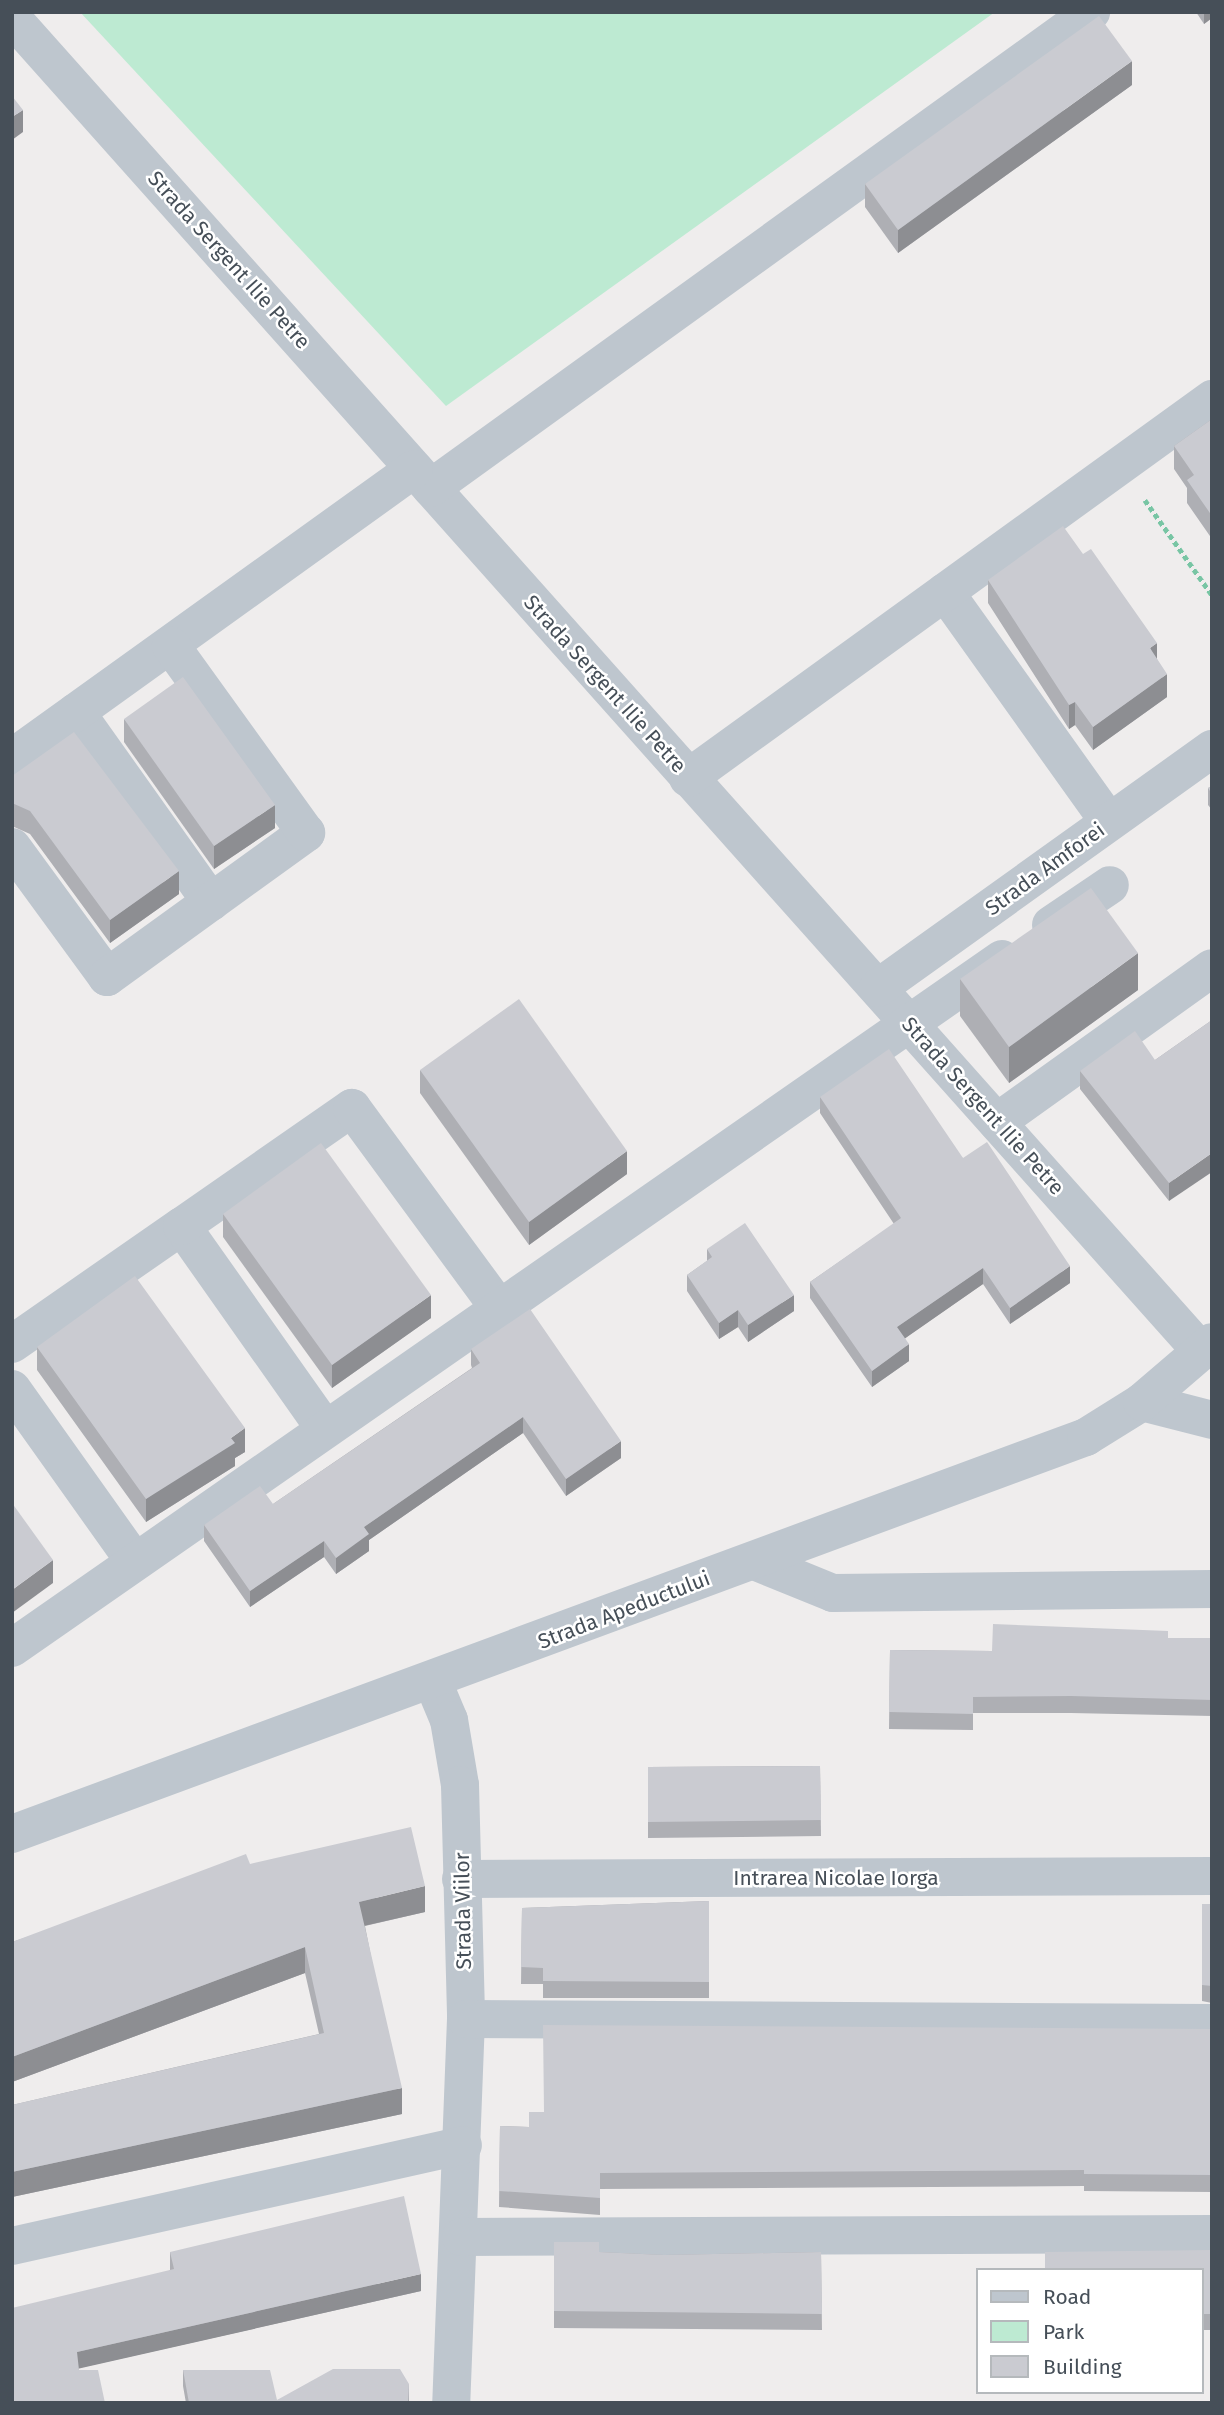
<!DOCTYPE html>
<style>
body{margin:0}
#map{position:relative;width:1224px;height:2415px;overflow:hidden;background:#efeded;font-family:"Fira Sans",sans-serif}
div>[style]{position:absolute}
.green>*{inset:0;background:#bdead2}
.path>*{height:4.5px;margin-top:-2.25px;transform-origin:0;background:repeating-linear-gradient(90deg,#78c5a4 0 5px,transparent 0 8.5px)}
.minor>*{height:38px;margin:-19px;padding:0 19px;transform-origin:19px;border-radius:19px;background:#bec6ce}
.wall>*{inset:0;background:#aeafb4}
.shaded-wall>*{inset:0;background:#8d8e92}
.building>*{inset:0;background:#cacbd1}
span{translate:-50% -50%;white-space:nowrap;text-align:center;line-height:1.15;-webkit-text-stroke:5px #fff;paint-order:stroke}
.street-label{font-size:21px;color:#464f58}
.frame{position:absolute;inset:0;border:14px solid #464f58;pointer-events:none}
.legend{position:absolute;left:976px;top:2268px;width:228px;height:126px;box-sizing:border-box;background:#fff;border:2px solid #b5b9bc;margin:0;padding:9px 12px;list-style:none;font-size:21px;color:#464f58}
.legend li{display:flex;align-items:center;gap:14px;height:35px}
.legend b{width:35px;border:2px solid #b5b9bc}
</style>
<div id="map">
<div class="green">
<div style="clip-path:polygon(80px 12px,995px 12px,446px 406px)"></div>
</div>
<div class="path">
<div style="left:1145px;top:500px;width:116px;rotate:54.8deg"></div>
</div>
<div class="minor">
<div style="left:12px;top:18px;width:1783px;rotate:48.27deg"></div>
<div style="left:431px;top:488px;width:814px;rotate:-35.8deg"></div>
<div style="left:945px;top:592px;width:282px;rotate:54.5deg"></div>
<div style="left:76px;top:712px;width:233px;rotate:54.6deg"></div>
<div style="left:12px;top:758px;width:495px;rotate:-35.7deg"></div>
<div style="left:688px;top:778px;width:647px;rotate:-35.88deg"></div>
<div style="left:12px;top:847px;width:161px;rotate:53.8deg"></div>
<div style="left:107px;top:977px;width:246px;rotate:-35.9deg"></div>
<div style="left:306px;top:833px;width:231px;rotate:-125.8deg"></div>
<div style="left:1051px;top:925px;width:71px;rotate:-34.1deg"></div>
<div style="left:878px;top:988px;width:411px;rotate:-35.6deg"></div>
<div style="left:997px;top:1122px;width:264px;rotate:-35.6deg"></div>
<div style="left:12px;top:1344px;width:207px;rotate:-34.8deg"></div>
<div style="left:12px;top:1389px;width:212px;rotate:54.6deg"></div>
<div style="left:1142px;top:1402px;width:72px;rotate:14.4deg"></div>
<div style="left:325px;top:1429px;width:248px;rotate:-125.2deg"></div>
<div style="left:182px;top:1226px;width:207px;rotate:-34.8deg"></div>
<div style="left:352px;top:1108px;width:247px;rotate:53.7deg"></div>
<div style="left:754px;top:1561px;width:85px;rotate:22.1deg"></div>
<div style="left:833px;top:1593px;width:379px;rotate:-0.6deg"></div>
<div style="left:12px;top:1648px;width:1206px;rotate:-34.84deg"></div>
<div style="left:433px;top:1682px;width:41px;rotate:67.2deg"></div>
<div style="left:449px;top:1720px;width:66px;rotate:80.4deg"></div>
<div style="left:460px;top:1785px;width:234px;rotate:88.5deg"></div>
<div style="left:466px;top:2019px;width:384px;rotate:92.2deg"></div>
<div style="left:12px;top:1834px;width:1145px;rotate:-20.29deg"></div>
<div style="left:1086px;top:1437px;width:66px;rotate:-32deg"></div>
<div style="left:1142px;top:1402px;width:92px;rotate:-40.6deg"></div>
<div style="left:461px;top:1879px;width:751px;rotate:-0.23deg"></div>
<div style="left:466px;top:2019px;width:746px;rotate:0.31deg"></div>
<div style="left:461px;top:2237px;width:751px;rotate:-0.23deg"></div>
<div style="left:12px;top:2246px;width:462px;rotate:-12.6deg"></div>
</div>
<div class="wall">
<div style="clip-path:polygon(1196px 12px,1212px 12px,1212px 18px,1204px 24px)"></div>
<div style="clip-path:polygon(1132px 85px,898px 253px,865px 207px,865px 184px)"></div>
<div style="clip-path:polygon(1212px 419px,1212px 539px,1187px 503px,1187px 488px,1174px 469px,1174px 446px)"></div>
<div style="clip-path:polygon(988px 580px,1157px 659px,1167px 697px,1093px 750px,1075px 725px,1069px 729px,988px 603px)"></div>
<div style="clip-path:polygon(124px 719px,275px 828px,214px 869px,124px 742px)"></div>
<div style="clip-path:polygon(12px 776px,179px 894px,110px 943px,30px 834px,12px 826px)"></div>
<div style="clip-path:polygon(1212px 786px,1212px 810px,1208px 805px,1208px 788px)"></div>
<div style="clip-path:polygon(960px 979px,1138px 990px,1009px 1083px,960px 1016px)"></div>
<div style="clip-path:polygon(1212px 1020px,1169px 1201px,1080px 1089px,1080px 1071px,1155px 1060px)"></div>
<div style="clip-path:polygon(420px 1070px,627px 1174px,529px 1245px,420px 1093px)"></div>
<div style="clip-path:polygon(820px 1097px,963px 1158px,1070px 1283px,1010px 1324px,983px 1284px,905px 1338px,909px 1361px,872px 1387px,810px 1298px,810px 1282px,894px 1224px,820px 1113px)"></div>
<div style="clip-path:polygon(223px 1214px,431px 1318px,332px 1388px,223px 1237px)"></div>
<div style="clip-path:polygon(707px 1249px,794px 1311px,748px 1342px,738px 1327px,719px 1339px,687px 1291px,687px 1275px,707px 1261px)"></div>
<div style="clip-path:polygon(37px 1347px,245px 1452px,235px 1458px,235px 1466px,146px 1522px,37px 1370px)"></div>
<div style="clip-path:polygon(471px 1349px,621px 1458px,566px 1496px,523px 1433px,369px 1540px,369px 1551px,336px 1574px,324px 1557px,250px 1607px,204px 1541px,204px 1525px,273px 1504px,472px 1368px,471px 1365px)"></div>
<div style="clip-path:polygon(1168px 1638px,1212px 1638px,1212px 1716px,1071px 1713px,973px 1713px,973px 1730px,889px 1729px,890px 1650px,992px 1651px)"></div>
<div style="clip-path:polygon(820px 1766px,821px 1836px,648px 1838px,648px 1767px)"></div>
<div style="clip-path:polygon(250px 1864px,425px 1912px,365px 1926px,402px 2114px,12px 2197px,12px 2105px,319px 2034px,305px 1973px,12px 2082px,12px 1942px)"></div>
<div style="clip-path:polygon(709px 1901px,709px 1998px,543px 1998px,543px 1984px,521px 1984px,522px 1908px)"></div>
<div style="clip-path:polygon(1202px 1904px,1212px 1904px,1212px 2003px,1202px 2001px)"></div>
<div style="clip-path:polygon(1212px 2029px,1212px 2192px,1084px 2191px,1084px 2186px,600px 2189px,600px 2215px,499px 2207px,500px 2126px,529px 2127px,544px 2112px)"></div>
<div style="clip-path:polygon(554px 2242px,599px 2252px,664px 2255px,821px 2252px,822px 2330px,554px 2328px)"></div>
<div style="clip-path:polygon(1212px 2250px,1212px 2330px,1201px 2330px,1201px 2270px)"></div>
<div style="clip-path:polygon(170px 2252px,421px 2291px,79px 2368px,79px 2370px,12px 2403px,170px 2270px)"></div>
<div style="clip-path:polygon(183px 2370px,277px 2400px,409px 2384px,409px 2403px,186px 2403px,183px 2386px)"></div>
</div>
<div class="shaded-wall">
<div style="clip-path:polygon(1204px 12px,1212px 12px,1212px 18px,1204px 24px)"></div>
<div style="clip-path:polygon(1132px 61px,1132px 85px,898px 253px,898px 230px)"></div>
<div style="clip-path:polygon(23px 110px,23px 132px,12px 140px,12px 117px)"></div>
<div style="clip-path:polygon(1157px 643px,1157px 666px,1150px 648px)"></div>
<div style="clip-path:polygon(1167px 674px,1167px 697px,1093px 750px,1093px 727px)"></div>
<div style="clip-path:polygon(1075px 702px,1075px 725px,1069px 729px,1069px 705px)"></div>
<div style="clip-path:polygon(275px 805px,275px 828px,214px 869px,214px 846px)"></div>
<div style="clip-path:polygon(179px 871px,179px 894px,110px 943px,110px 920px)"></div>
<div style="clip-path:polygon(1138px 953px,1138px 990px,1009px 1083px,1009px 1047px)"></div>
<div style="clip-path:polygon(627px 1151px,627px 1174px,529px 1245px,529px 1222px)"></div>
<div style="clip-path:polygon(1212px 1153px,1212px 1172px,1169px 1201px,1169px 1183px)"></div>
<div style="clip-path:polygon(1070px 1266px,1070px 1283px,1010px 1324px,1010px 1308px)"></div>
<div style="clip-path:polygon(983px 1268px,983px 1284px,897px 1344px,897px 1327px)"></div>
<div style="clip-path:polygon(431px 1295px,431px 1318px,332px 1388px,332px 1365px)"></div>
<div style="clip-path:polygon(794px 1295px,794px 1311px,748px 1342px,748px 1325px)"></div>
<div style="clip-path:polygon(738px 1310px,738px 1327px,719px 1339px,719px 1323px)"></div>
<div style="clip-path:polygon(909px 1344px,909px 1361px,872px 1387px,872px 1371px)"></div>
<div style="clip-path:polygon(523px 1417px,523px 1433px,369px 1540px,369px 1551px,336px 1574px,336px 1558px,364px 1527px)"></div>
<div style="clip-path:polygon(245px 1428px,245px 1452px,235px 1458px,235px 1466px,146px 1522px,146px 1499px)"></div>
<div style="clip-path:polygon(621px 1441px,621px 1458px,566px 1496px,566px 1479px)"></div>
<div style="clip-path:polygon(324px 1541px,324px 1557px,250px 1607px,250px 1591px)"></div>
<div style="clip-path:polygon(53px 1560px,53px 1583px,12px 1613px,12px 1590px)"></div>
<div style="clip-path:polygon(425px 1886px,425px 1912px,359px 1927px,359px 1902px)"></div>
<div style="clip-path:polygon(305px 1947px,305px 1973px,12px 2082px,12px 2057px)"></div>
<div style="clip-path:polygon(402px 2088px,402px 2114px,12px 2197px,12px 2172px)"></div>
<div style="clip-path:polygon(421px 2274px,421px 2291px,77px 2369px,77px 2352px)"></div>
</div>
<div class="building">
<div style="clip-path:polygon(1099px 16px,1132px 61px,898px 230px,865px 184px)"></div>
<div style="clip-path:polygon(12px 96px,23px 110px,12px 117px)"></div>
<div style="clip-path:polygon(1212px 419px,1212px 516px,1187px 480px,1194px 475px,1174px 446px)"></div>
<div style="clip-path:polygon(1063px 526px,1083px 554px,1091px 549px,1157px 643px,1150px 648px,1167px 674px,1093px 727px,1075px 702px,1069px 705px,988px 580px)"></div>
<div style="clip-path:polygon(183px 677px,275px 805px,214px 846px,124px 719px)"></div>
<div style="clip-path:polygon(74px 732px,179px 871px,110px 920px,30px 811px,12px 803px,12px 776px)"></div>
<div style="clip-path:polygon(1212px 786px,1212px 794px,1208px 788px)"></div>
<div style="clip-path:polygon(1091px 888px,1138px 953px,1009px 1047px,960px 979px)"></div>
<div style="clip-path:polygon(519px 999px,627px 1151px,529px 1222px,420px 1070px)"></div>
<div style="clip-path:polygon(1212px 1020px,1212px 1153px,1169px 1183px,1080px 1071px,1135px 1031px,1155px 1060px)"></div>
<div style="clip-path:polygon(889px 1049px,963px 1158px,987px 1142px,1070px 1266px,1010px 1308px,983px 1268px,897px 1327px,909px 1344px,872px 1371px,810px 1282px,901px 1218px,820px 1097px)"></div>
<div style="clip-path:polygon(321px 1143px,431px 1295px,332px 1365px,223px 1214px)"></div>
<div style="clip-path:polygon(745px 1223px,794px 1295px,748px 1325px,738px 1310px,719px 1323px,687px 1275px,712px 1257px,707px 1249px)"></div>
<div style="clip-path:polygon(135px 1276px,245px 1428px,231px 1438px,235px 1443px,146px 1499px,37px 1347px)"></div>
<div style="clip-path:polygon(530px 1309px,621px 1441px,566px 1479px,523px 1417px,364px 1527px,369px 1534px,336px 1558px,324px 1541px,250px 1591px,204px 1525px,260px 1486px,273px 1504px,480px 1363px,471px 1349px)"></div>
<div style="clip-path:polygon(12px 1503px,53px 1560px,12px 1590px)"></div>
<div style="clip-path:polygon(993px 1624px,1168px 1631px,1168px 1638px,1212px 1638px,1212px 1700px,1071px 1696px,973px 1697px,973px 1714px,889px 1712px,890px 1650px,992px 1651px)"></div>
<div style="clip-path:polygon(820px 1766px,821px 1820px,648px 1822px,648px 1767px)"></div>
<div style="clip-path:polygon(411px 1827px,425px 1886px,359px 1902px,402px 2088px,12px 2172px,12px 2105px,324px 2033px,305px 1947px,12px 2057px,12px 1942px,246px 1854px,250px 1864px)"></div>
<div style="clip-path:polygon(709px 1901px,709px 1982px,543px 1981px,543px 1968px,521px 1967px,522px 1908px)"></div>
<div style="clip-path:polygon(1202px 1904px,1212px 1904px,1212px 1986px,1202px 1985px)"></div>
<div style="clip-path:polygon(543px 2025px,1212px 2029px,1212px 2175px,1084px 2174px,1084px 2170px,600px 2173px,600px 2198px,499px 2191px,500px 2126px,529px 2127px,529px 2112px,544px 2112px)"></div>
<div style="clip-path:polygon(404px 2196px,421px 2274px,77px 2352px,79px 2370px,98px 2370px,105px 2403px,12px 2403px,12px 2308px,174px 2269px,170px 2252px)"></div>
<div style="clip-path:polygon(554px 2242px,599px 2242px,599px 2252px,664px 2255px,821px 2252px,822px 2314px,554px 2311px)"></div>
<div style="clip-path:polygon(1212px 2250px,1212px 2314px,1201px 2314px,1201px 2270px,1045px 2270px,1045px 2252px)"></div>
<div style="clip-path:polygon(333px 2369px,400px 2369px,409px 2384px,408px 2403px,189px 2403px,183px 2370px,270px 2370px,277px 2400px)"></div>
</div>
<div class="street-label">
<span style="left:229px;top:260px;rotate:48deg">Strada Sergent Ilie Petre</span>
<span style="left:605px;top:684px;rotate:48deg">Strada Sergent Ilie Petre</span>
<span style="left:1045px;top:869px;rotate:-36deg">Strada Amforei</span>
<span style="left:983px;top:1106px;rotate:48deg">Strada Sergent Ilie Petre</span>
<span style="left:624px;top:1610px;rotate:-21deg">Strada Apeductului</span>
<span style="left:836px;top:1878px">Intrarea Nicolae Iorga</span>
<span style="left:463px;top:1911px;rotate:-91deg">Strada Viilor</span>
</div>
<div class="frame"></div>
<ul class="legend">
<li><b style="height:9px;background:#bec6ce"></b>Road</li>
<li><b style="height:19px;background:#bdead2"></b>Park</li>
<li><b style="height:19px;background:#cacbd1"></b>Building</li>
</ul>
</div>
